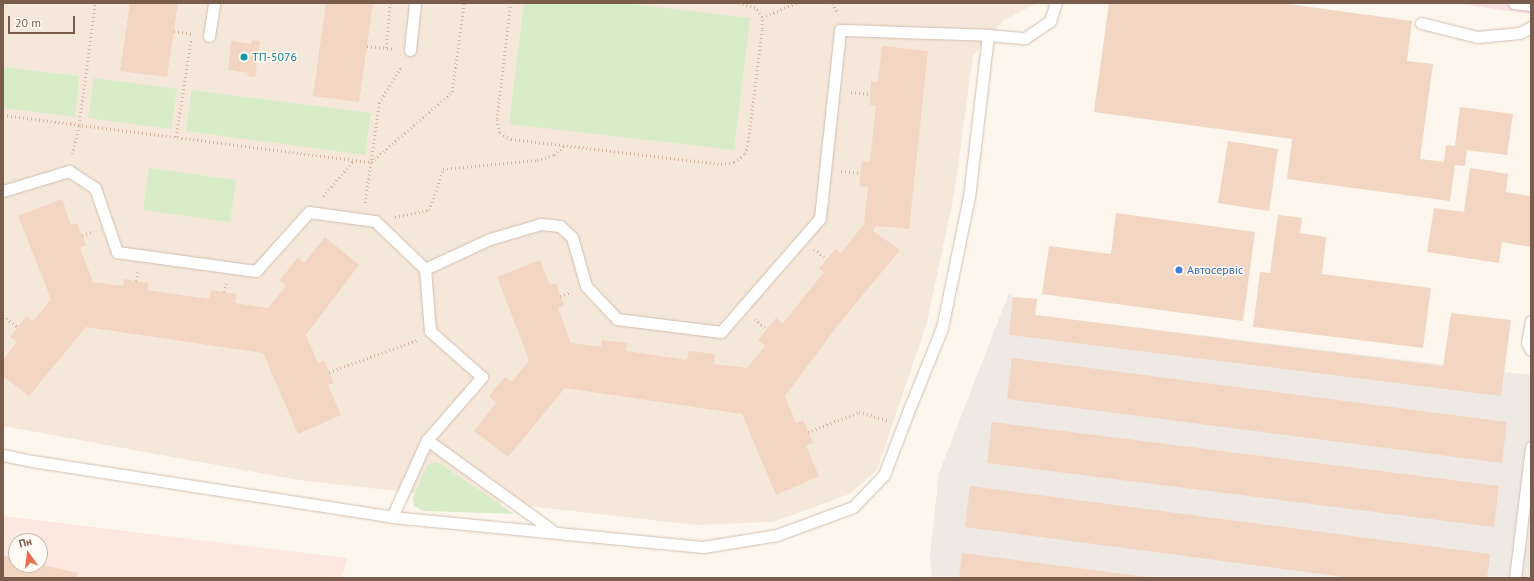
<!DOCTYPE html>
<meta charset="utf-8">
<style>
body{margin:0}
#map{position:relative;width:1534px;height:581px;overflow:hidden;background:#fdf6ec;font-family:"PT Sans",sans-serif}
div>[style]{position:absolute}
.residential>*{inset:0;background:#f5e8da}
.commercial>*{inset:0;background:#fde8e0}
.industrial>*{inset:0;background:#efe9e4}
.medical>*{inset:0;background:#fbdfe3}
.green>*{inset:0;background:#d8ecc9}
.building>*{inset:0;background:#f3d5c3}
.path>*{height:2.5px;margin-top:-1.25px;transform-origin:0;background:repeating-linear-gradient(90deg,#d9b8a5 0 1px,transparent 0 4px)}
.roads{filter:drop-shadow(0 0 1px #d1beb0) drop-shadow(0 0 1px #d1beb0)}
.lane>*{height:11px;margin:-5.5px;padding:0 5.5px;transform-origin:5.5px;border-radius:5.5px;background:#fff}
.dots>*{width:11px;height:11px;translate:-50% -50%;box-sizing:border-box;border:2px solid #fffaf3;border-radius:50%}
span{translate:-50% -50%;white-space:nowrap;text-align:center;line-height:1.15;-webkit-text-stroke:3px #fffaf3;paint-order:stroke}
.culture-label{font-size:12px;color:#0d838f}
.left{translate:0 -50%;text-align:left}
.shop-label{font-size:12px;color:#366cbe}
.frame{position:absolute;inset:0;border:4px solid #7a5c4d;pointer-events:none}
.north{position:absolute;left:8px;top:533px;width:40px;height:40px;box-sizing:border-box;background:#fffaf3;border:1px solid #cabbb1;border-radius:50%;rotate:346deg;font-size:11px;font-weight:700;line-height:16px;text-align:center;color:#7a5c4d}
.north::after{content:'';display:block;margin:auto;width:14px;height:18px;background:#e76f51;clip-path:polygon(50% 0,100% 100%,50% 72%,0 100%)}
.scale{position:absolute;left:8px;top:16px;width:67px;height:18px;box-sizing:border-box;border:2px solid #7a5c4d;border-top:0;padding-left:5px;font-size:12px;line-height:14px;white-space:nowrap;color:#7a5c4d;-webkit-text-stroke:3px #fffaf3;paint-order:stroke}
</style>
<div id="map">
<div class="residential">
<div style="clip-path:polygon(3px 3px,1037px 3px,1004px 20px,973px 56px,954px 195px,927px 322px,877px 470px,850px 494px,773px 522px,696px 525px,299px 480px,3px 426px)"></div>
</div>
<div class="commercial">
<div style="clip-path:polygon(evenodd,3px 516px,347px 558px,342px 578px,3px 578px,3px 516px,16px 541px,40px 541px,40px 565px,16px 565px,16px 541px)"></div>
</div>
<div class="industrial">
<div style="clip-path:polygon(1009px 293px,1013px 297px,1037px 299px,1035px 315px,1531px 375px,1531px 578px,932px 578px,930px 556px,939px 473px)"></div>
</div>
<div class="medical">
<div style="clip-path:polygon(1454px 3px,1531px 3px,1531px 14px)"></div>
</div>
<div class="green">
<div style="clip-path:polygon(524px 3px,623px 3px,750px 18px,734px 150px,509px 124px)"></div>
<div style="clip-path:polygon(3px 67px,79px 76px,75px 117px,3px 108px)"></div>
<div style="clip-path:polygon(94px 78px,177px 89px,171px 129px,88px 118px)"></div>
<div style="clip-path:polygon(192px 90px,371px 113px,365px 155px,186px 131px)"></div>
<div style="clip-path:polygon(149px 168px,236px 180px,230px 222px,143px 210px)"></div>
<div style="clip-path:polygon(435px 462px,441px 464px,514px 514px,423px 511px,414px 506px,413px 498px,427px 465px)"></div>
</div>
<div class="building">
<div style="clip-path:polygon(130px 3px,178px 3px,167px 77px,120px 71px)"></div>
<div style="clip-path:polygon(326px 3px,373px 3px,359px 102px,313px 96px)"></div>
<div style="clip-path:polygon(1109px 3px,1280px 3px,1412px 21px,1407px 61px,1433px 64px,1420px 159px,1444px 162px,1446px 145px,1455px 146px,1460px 107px,1513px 114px,1507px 155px,1467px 150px,1465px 166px,1455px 165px,1450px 201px,1287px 179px,1292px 139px,1094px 112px)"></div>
<div style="clip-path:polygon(252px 40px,260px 41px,255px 77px,247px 76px,248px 73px,228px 70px,231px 41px,251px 44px)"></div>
<div style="clip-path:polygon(882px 46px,928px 51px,909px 229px,876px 226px,873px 231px,900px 250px,838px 325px,785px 396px,796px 423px,803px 420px,808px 432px,813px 443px,806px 446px,819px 476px,776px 495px,742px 414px,565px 388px,508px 457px,474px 431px,496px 403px,489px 397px,496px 387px,505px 377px,512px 382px,529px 360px,497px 277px,540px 260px,550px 285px,556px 283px,564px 306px,558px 308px,571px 343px,601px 347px,602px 340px,627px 343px,626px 351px,687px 360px,689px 351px,715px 354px,714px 364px,747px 368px,765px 346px,758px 340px,776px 318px,783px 323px,824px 272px,819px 269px,835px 249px,841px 253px,864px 224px,868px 187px,859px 186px,862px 161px,870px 162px,876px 106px,870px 105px,871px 81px,878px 82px)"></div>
<div style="clip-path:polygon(1228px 141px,1278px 149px,1269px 211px,1218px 203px)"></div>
<div style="clip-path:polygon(1470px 168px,1508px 174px,1506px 192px,1531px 196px,1531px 247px,1502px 242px,1499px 263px,1427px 252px,1434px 208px,1464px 212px)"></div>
<div style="clip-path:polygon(62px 199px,71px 225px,77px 223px,82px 235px,86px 245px,80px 248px,93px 282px,123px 286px,124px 279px,149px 283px,147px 290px,209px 299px,211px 290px,237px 294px,235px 303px,268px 308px,286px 286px,280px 280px,298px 257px,304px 263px,325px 237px,359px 265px,306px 335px,318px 363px,324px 360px,329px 372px,334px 383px,328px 385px,341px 415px,298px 434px,263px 353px,86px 327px,29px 396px,3px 376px,3px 360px,17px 342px,10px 337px,26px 316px,33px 321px,51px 299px,18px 216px)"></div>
<div style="clip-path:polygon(1116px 213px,1255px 232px,1243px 321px,1042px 294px,1049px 246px,1111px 254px)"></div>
<div style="clip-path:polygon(1278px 215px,1302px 218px,1300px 233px,1326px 237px,1322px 274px,1431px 288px,1423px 348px,1253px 327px,1260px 272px,1270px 273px)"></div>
<div style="clip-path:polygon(1013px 297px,1037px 299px,1035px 315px,1443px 366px,1451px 313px,1511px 320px,1501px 396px,1009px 335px)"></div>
<div style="clip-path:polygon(1012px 358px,1507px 422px,1502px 463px,1007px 399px)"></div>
<div style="clip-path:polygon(992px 422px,1499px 486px,1494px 527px,987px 463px)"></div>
<div style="clip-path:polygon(970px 486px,1490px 554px,1487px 578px,1351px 578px,965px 527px)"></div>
<div style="clip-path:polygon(962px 553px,1147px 577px,1147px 578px,959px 578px)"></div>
<div style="clip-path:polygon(3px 555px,16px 558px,16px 565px,40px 564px,78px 573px,77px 578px,3px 578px)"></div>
</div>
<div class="path">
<div style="left:511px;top:3px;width:118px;rotate:96.8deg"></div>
<div style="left:497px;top:120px;width:13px;rotate:77deg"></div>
<div style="left:500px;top:133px;width:13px;rotate:29deg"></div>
<div style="left:511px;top:139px;width:211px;rotate:6.8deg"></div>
<div style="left:721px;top:164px;width:13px;rotate:-9deg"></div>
<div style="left:734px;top:162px;width:14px;rotate:-36deg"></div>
<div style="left:745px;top:154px;width:12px;rotate:-76deg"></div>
<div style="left:748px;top:142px;width:114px;rotate:-82.9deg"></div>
<div style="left:762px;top:29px;width:12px;rotate:-90deg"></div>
<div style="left:762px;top:17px;width:11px;rotate:-128deg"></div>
<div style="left:755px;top:8px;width:19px;rotate:-164deg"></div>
<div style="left:833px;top:3px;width:12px;rotate:66deg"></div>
<div style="left:762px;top:17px;width:38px;rotate:-22deg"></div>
<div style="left:174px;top:31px;width:19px;rotate:9deg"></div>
<div style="left:367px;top:46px;width:27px;rotate:6deg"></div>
<div style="left:386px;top:48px;width:45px;rotate:-84.9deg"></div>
<div style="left:851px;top:92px;width:19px;rotate:6deg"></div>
<div style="left:3px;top:115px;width:371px;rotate:7.3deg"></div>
<div style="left:371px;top:162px;width:107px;rotate:-40.8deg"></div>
<div style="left:452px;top:92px;width:90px;rotate:-82.3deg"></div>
<div style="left:176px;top:137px;width:99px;rotate:-81.3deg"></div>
<div style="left:72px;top:154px;width:30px;rotate:-76deg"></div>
<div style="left:79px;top:125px;width:123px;rotate:-82.5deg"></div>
<div style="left:841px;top:171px;width:20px;rotate:6deg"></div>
<div style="left:323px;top:196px;width:48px;rotate:-49.3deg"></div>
<div style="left:365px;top:203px;width:101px;rotate:-82deg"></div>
<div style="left:379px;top:103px;width:44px;rotate:-58.8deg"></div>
<div style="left:395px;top:217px;width:35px;rotate:-12deg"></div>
<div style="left:429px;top:210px;width:43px;rotate:-71.1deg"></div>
<div style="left:443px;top:169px;width:94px;rotate:-5.5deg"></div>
<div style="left:537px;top:160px;width:18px;rotate:-16deg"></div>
<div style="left:554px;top:155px;width:13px;rotate:-42deg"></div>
<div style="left:82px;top:235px;width:12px;rotate:-20deg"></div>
<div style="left:814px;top:249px;width:16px;rotate:38deg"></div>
<div style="left:136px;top:281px;width:10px;rotate:-79deg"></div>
<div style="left:224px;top:292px;width:9px;rotate:-77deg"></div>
<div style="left:560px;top:296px;width:12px;rotate:-20deg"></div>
<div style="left:3px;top:316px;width:19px;rotate:36deg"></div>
<div style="left:755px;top:319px;width:16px;rotate:40deg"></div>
<div style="left:329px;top:372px;width:94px;rotate:-20deg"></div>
<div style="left:808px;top:432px;width:55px;rotate:-21.4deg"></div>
<div style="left:859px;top:412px;width:29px;rotate:16deg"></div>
</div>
<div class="roads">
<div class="lane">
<div style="left:1514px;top:3px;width:17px;rotate:7deg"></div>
<div style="left:1421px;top:23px;width:58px;rotate:14deg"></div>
<div style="left:1477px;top:37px;width:43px;rotate:-5.3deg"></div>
<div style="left:1520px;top:33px;width:13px;rotate:-29deg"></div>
<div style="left:209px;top:36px;width:33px;rotate:-81deg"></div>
<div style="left:410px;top:50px;width:47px;rotate:-83.9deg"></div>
<div style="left:3px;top:191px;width:69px;rotate:-16.9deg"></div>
<div style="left:69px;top:171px;width:31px;rotate:33deg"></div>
<div style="left:95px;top:188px;width:68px;rotate:71deg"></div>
<div style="left:117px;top:252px;width:140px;rotate:7.8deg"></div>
<div style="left:256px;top:271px;width:79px;rotate:-48.1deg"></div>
<div style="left:309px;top:212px;width:67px;rotate:7.8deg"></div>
<div style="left:375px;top:221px;width:69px;rotate:43.8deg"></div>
<div style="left:425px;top:269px;width:72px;rotate:-24.8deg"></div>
<div style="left:490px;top:239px;width:53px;rotate:-16.4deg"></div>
<div style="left:541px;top:224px;width:19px;rotate:6deg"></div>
<div style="left:560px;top:226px;width:16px;rotate:43deg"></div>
<div style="left:572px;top:237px;width:51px;rotate:74.1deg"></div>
<div style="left:586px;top:286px;width:45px;rotate:46.8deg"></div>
<div style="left:617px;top:319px;width:105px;rotate:7.1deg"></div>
<div style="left:721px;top:332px;width:151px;rotate:-49deg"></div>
<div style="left:820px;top:218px;width:189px;rotate:-83.9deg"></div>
<div style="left:840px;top:30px;width:148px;rotate:1.9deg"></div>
<div style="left:1531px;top:321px;width:22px;rotate:100deg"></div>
<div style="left:1527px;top:343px;width:8px;rotate:60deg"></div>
<div style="left:427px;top:440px;width:155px;rotate:35.8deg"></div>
<div style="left:3px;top:455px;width:30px;rotate:12deg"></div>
<div style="left:32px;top:461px;width:364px;rotate:8.8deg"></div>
<div style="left:392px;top:517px;width:312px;rotate:5.5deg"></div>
<div style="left:703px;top:547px;width:75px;rotate:-9.2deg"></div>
<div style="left:777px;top:535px;width:81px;rotate:-20.2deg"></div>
<div style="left:853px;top:507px;width:45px;rotate:-45.9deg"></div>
<div style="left:884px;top:475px;width:67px;rotate:-69.1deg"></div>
<div style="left:908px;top:412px;width:91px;rotate:-68deg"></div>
<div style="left:942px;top:328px;width:134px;rotate:-78.4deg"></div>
<div style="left:969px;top:197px;width:163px;rotate:-83.3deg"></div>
<div style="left:988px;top:35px;width:37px;rotate:5deg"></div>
<div style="left:1025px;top:38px;width:30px;rotate:-34deg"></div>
<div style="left:1050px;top:21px;width:19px;rotate:-72deg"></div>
<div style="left:392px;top:517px;width:85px;rotate:-65.6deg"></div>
<div style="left:427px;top:440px;width:84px;rotate:-48.9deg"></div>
<div style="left:482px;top:377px;width:69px;rotate:-138.5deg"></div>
<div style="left:430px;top:331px;width:62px;rotate:-94.6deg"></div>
<div style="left:1515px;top:578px;width:132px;rotate:-83deg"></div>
</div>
</div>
<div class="dots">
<div style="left:244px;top:57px;background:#0f9aa8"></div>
<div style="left:1179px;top:270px;background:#3f7fe0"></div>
</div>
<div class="culture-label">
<span class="left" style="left:252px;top:57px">ТП-5076</span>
</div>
<div class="shop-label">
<span class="left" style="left:1187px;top:270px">Автосервіс</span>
</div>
<div class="frame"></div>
<div class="north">Пн</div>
<div class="scale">20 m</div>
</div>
